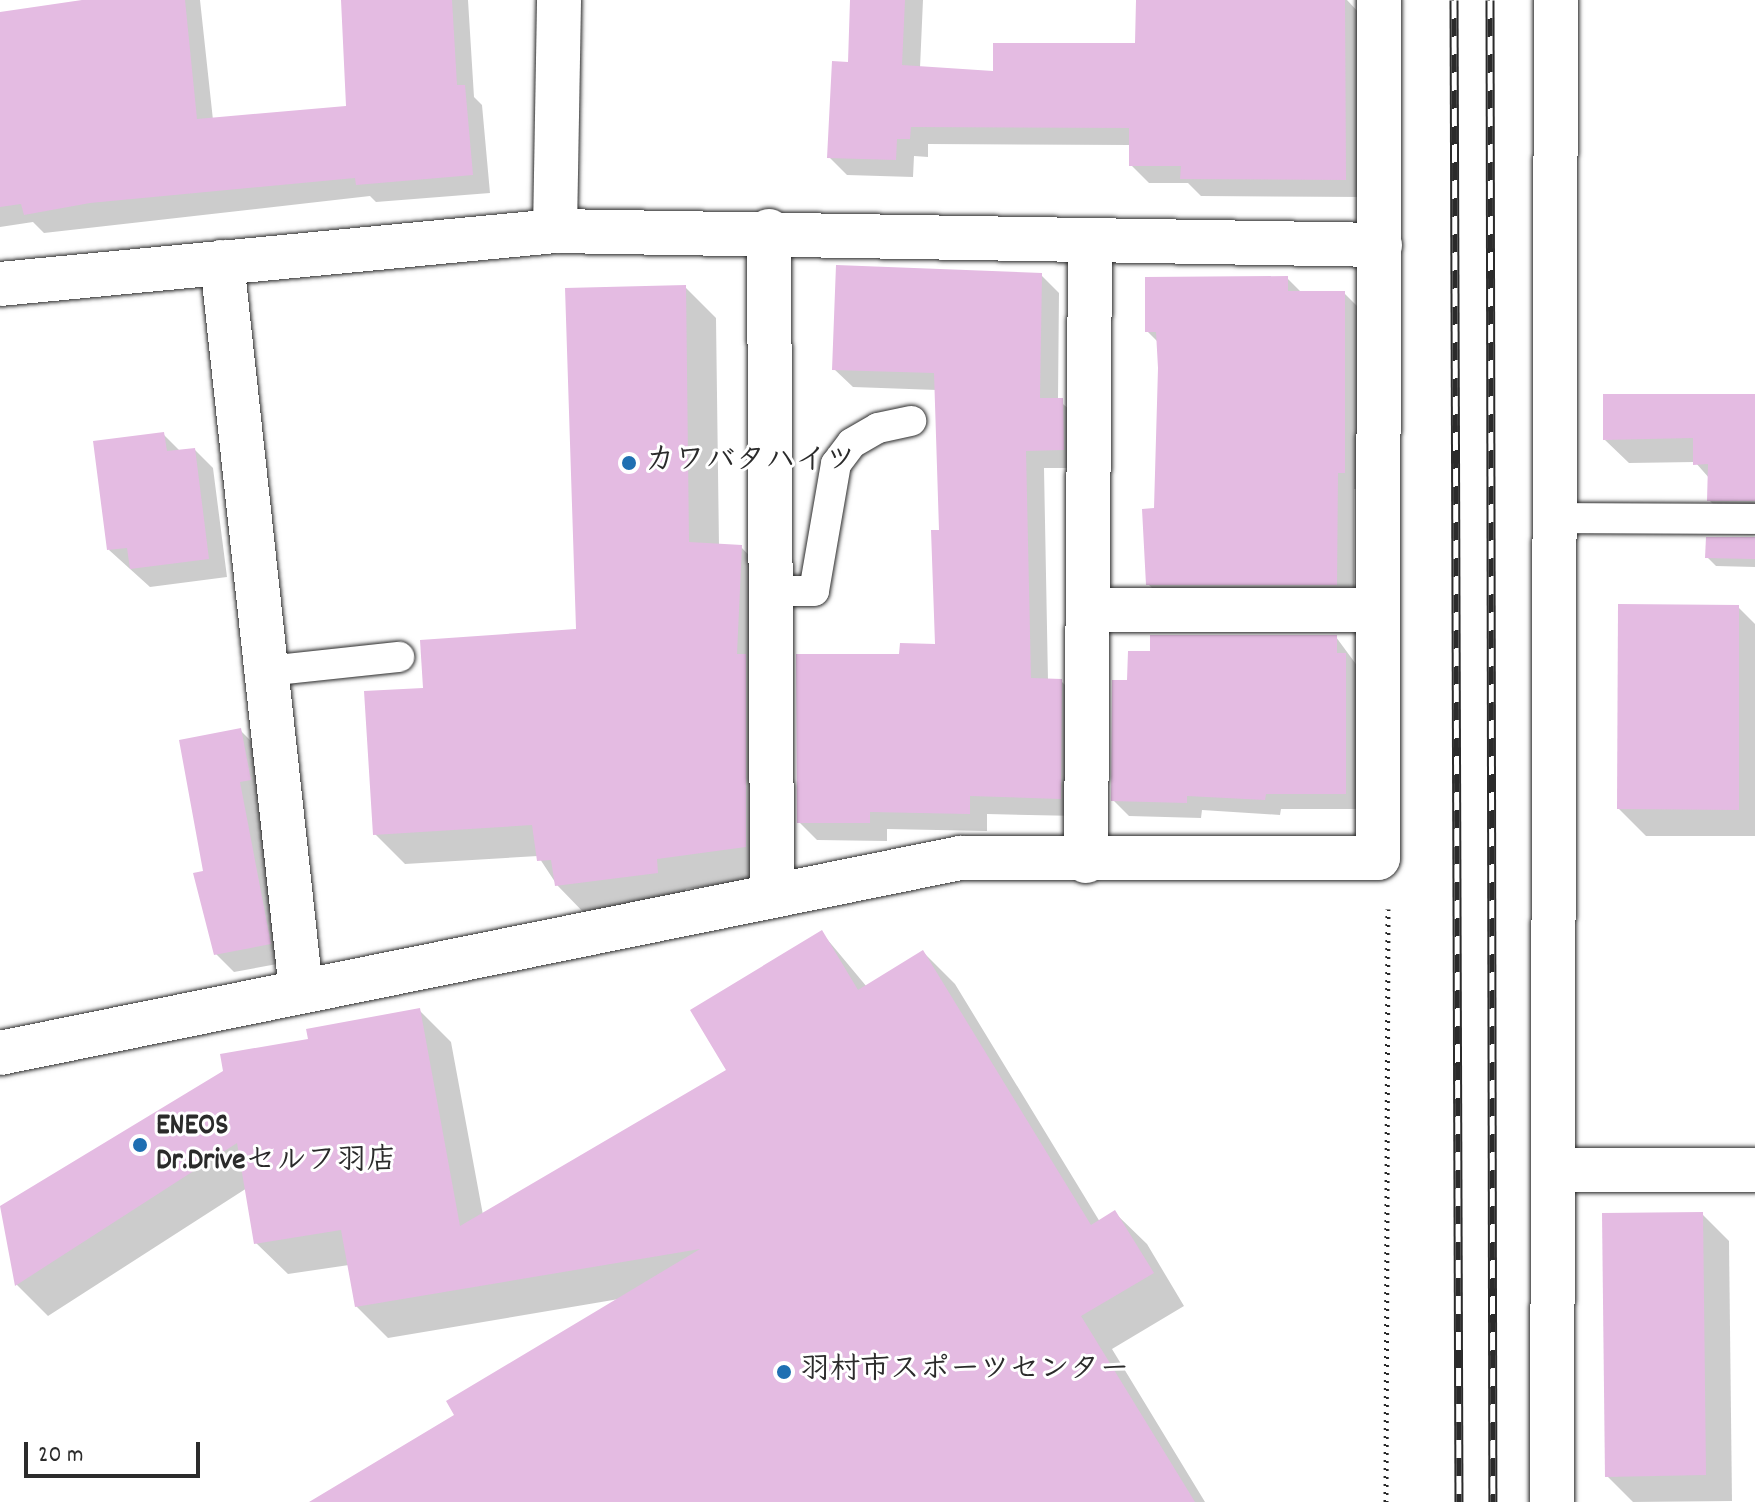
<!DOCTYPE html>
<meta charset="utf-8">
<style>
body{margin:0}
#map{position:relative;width:1755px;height:1502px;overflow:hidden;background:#fff;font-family:Dekko,"Klee One",sans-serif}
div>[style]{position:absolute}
.shadow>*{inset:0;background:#0003}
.building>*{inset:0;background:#e4bbe2}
.path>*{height:5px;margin-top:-2.5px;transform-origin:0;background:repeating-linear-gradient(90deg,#2b2b2b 0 2px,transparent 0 8px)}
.roads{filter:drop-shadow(0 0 2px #2b2b2b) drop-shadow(0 0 2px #2b2b2b)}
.lane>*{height:30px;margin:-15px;padding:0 15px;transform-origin:15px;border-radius:15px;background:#fff}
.street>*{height:44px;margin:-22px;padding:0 22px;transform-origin:22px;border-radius:22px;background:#fff}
.rail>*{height:9px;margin-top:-4.5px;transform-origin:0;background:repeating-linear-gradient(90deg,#fff 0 18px,#2b2b2b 0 36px);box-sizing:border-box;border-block:2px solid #2b2b2b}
.dots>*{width:22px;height:22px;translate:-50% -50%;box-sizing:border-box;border:4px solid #fff;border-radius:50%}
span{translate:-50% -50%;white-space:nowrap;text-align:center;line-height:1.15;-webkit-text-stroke:6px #fff;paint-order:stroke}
.poi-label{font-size:30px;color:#2b2b2b;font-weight:700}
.left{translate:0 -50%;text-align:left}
.scale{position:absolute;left:24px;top:1442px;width:176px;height:36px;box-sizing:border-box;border:4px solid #2b2b2b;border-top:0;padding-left:10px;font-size:24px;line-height:28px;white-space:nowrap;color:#2b2b2b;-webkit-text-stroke:6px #fff;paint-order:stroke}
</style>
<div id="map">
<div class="shadow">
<div style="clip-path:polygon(91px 0,200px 0,213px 120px,348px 108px,343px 0,468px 0,474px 97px,482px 105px,490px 193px,376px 202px,370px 196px,44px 233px,33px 222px,0 227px,0 14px)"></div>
<div style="clip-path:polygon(852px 0,923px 0,920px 68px,995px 73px,1137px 45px,1138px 0,1347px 0,1362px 16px,1363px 197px,1201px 196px,1188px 183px,1149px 183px,1131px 165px,1131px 145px,928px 144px,928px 157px,914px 156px,913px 177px,847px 175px,829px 157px,850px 64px)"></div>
<div style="clip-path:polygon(1041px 275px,1059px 293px,1058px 400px,1080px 418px,1081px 468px,1044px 468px,1048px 680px,1061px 681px,1079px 699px,1079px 816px,987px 814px,987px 831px,887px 829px,887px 841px,817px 840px,799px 822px,901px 656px,937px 646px,941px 532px,937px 390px,853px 387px,834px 369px)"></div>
<div style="clip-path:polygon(1287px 278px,1302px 293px,1344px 293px,1361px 310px,1361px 489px,1354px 489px,1354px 601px,1165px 601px,1148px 584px,1156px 510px,1159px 343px,1147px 331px)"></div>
<div style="clip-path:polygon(685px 287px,716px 318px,719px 546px,741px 547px,771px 578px,775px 877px,686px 889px,688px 903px,587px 916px,557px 885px,538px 856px,405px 864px,375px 834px,425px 690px,578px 631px)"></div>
<div style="clip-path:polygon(1755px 396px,1755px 524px,1733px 524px,1709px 500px,1710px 479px,1695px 462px,1629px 463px,1605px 440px)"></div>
<div style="clip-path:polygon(163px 434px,180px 451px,195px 450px,213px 468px,227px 577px,150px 587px,109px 550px)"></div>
<div style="clip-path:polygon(1755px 538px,1755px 567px,1716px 566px,1707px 557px)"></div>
<div style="clip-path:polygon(1738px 607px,1755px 624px,1755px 836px,1646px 836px,1619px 809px)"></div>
<div style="clip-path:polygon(1336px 637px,1361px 671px,1361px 809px,1281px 809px,1280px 815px,1202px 810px,1201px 818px,1129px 816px,1113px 800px,1129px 682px)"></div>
<div style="clip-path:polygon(241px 731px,259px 749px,269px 798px,257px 800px,288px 962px,234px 972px,216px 954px,206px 872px)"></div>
<div style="clip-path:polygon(822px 933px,867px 987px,923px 952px,955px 984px,1100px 1222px,1115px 1213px,1147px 1244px,1184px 1306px,1112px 1349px,1205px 1502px,367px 1502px,457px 1415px,619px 1299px,388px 1338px,356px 1306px,349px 1265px,288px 1274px,256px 1243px,247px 1188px,48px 1316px,17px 1285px,2px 1208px,310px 1041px,419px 1010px,451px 1042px,483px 1215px,729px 1070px)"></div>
<div style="clip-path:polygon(1702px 1214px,1729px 1241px,1732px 1501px,1633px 1502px,1607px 1476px)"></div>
</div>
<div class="building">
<div style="clip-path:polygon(82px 0,185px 0,197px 119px,346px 106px,341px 0,452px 0,457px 85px,465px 85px,473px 175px,356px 185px,355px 178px,90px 203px,24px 215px,21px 204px,0 207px,0 12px)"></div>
<div style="clip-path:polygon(850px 0,905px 0,902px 65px,993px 71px,993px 43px,1135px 43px,1136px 0,1345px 0,1346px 180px,1180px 179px,1181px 166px,1129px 166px,1129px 128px,911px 127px,910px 139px,897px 139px,896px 160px,827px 158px,832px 61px,848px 62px)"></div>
<div style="clip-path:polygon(836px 265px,1042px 273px,1040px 398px,1063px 398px,1064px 450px,1026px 451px,1031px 678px,1062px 679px,1061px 799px,970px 796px,970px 814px,870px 812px,870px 823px,797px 823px,796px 654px,899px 654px,900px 643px,935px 644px,931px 530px,939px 530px,934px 373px,832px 370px)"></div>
<div style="clip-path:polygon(1288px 276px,1288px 291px,1345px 291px,1345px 473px,1338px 473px,1337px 585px,1146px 585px,1142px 509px,1154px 508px,1158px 368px,1156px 332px,1145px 332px,1145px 277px)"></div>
<div style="clip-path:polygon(686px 285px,689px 542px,742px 545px,737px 654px,746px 654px,746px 847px,657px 859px,658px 873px,555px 886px,551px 860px,537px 861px,532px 825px,373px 835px,364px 691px,423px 688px,420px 640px,576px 629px,565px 288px)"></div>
<div style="clip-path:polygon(1603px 394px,1755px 394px,1755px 501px,1707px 501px,1708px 464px,1693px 465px,1693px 438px,1603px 440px)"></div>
<div style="clip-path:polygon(164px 432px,167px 451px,195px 448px,209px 559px,130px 569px,127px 548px,107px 550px,93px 441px)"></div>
<div style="clip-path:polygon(1706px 537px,1755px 537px,1755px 559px,1705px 558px)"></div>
<div style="clip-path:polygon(1618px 604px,1739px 605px,1739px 810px,1617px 809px)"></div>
<div style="clip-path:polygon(1150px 635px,1337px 635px,1337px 653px,1346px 653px,1346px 794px,1266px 794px,1265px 800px,1187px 796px,1187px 803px,1111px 801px,1112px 680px,1127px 680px,1128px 651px,1150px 651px)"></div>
<div style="clip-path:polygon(241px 728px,251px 780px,240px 782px,271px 944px,214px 955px,193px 873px,203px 871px,179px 740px)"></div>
<div style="clip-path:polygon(822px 930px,858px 990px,923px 950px,1091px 1225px,1115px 1210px,1154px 1273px,1081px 1316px,1195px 1502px,309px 1502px,454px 1415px,446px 1401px,700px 1249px,355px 1307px,341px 1230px,254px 1244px,237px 1143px,15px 1286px,0 1206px,223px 1071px,220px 1054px,308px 1039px,306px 1029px,420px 1008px,460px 1226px,726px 1070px,690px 1010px)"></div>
<div style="clip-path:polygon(1703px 1212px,1706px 1475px,1605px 1477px,1602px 1213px)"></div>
</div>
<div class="path">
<div style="left:1386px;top:1502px;width:593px;rotate:-89.81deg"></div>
</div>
<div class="roads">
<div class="lane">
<div style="left:1556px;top:518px;width:199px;rotate:0.3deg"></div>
<div style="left:771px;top:591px;width:43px"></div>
<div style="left:814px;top:591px;width:129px;rotate:-80.2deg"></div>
<div style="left:836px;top:464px;width:26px;rotate:-53deg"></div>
<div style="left:852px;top:443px;width:30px;rotate:-30deg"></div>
<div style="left:878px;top:428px;width:34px;rotate:-12deg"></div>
<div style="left:267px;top:671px;width:133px;rotate:-6.1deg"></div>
</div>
<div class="street">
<div style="left:555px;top:231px;width:231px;rotate:-89deg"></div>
<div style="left:769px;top:231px;width:661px;rotate:89.74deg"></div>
<div style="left:222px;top:262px;width:732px;rotate:83.81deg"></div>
<div style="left:0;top:284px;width:558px;rotate:-5.45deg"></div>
<div style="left:555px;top:231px;width:825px;rotate:0.97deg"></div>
<div style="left:1088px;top:610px;width:289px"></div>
<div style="left:1086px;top:861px;width:620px;rotate:-89.63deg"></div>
<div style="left:0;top:1053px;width:980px;rotate:-11.48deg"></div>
<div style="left:960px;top:858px;width:418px"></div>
<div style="left:1378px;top:858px;width:858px;rotate:-89.93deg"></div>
<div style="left:1553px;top:1170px;width:202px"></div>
<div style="left:1552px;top:1502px;width:1502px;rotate:-89.85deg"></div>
</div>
</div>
<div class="rail">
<div style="left:1454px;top:0;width:1502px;rotate:89.81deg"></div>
<div style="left:1490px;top:0;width:1502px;rotate:89.89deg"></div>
</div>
<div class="dots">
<div style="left:629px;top:463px;background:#1f6fb2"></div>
<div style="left:140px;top:1145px;background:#1f6fb2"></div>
<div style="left:784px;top:1372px;background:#1f6fb2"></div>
</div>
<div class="poi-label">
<span class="left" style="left:645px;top:463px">カワバタハイツ</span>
<span class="left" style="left:156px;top:1145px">ENEOS<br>Dr.Driveセルフ羽店</span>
<span class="left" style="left:800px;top:1372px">羽村市スポーツセンター</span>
</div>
<div class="scale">20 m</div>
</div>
